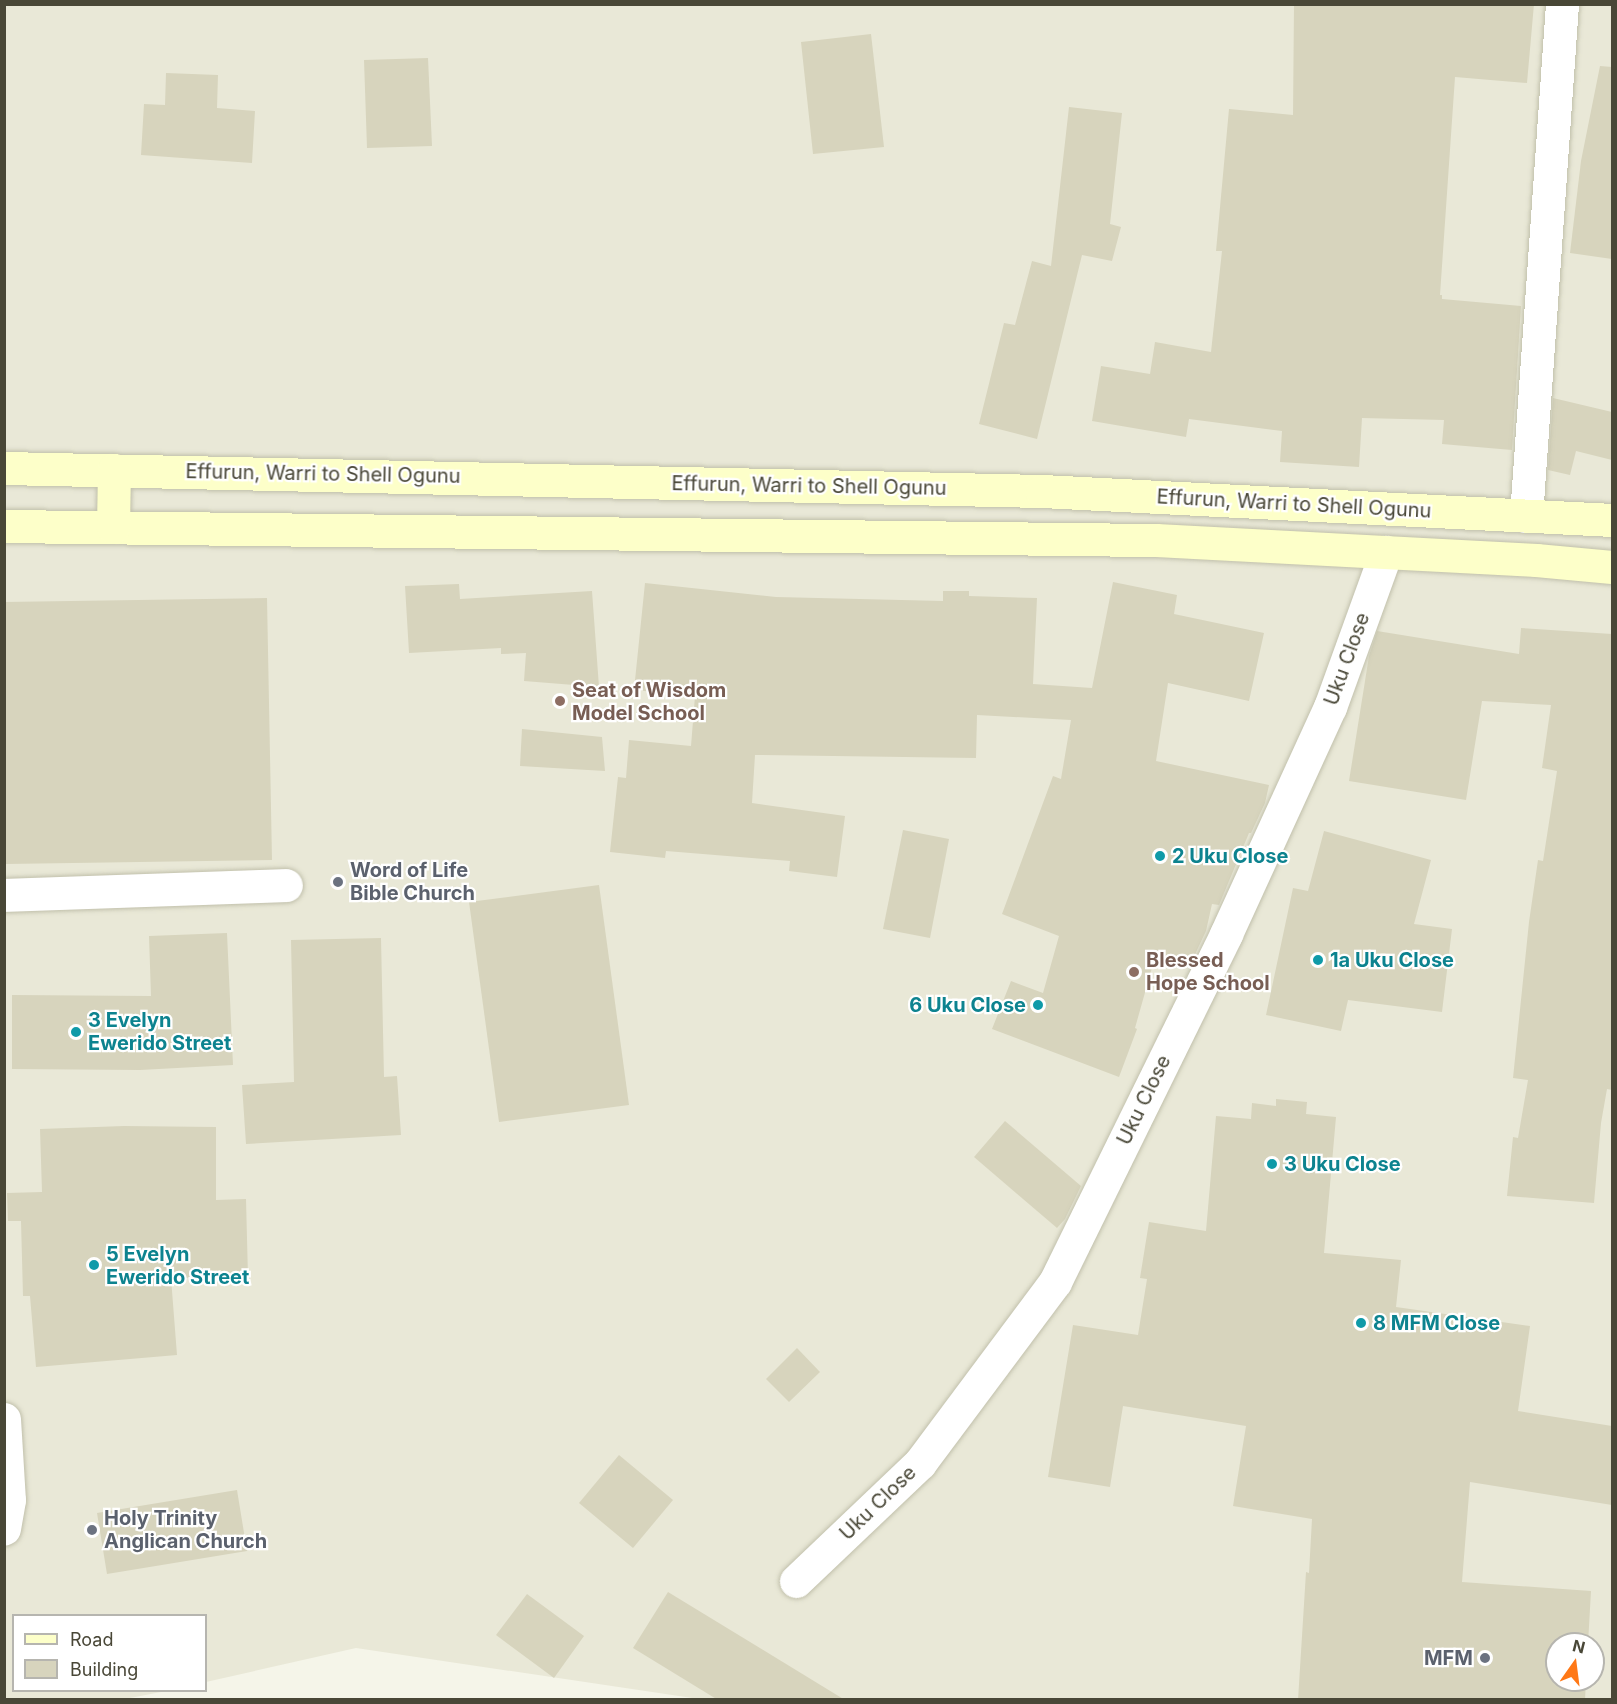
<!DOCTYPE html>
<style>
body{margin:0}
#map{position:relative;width:1617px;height:1704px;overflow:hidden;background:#f5f5e9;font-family:Inter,sans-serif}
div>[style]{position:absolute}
.residential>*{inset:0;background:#e9e8d7}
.building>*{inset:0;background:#d7d4bd}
.roads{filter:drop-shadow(0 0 2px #c1c0ab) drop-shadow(0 0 2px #c1c0ab)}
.minor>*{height:33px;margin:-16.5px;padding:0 16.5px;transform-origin:16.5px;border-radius:16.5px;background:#fff}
.secondary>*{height:33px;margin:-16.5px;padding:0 16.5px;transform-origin:16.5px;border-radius:16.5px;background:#fdffc9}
.dots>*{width:16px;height:16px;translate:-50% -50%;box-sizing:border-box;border:3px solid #fff;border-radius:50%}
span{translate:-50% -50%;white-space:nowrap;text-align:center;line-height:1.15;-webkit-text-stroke:4.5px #fff;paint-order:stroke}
.street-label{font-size:20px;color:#494737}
.education-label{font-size:20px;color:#785e54;font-weight:700}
.left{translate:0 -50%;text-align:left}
.culture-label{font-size:20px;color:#0d838f;font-weight:700}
.right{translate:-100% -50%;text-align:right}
.worship-label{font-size:20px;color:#5b616d;font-weight:700}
.frame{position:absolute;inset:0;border:6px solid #494737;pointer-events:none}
.legend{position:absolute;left:12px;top:1614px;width:195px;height:78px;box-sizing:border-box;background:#fff;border:2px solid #b6b5af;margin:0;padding:8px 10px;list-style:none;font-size:18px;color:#494737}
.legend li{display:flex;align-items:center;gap:12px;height:30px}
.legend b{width:30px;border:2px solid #b6b5af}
.north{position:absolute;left:1545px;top:1632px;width:60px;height:60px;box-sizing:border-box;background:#fff;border:2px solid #b6b5af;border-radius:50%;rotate:14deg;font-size:16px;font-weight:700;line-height:24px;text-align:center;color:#494737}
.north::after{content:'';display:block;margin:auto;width:21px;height:27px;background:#ff7816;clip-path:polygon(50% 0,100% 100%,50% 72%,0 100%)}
</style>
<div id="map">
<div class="residential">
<div style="clip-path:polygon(evenodd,5px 5px,1612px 5px,1612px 1699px,699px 1699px,356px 1648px,206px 1682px,206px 1616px,14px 1616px,14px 1690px,166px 1691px,125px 1699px,5px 1700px,5px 5px,1557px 1644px,1593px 1644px,1593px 1680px,1557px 1680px,1557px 1644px)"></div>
</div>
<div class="building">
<div style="clip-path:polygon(1294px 4px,1534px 4px,1527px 83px,1455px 77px,1440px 295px,1442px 295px,1442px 299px,1521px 306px,1512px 450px,1442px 444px,1444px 420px,1362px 418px,1359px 467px,1280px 462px,1282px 431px,1189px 419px,1186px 437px,1092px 421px,1101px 366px,1150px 374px,1155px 342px,1211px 352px,1222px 251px,1216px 251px,1229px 109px,1293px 115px)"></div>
<div style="clip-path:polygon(871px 34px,884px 147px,813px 154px,801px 42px)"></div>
<div style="clip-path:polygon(428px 58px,432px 146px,367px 148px,364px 60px)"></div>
<div style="clip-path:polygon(1600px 66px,1612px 67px,1612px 259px,1570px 253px,1581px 161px)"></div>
<div style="clip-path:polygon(166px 73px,218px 75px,217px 108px,255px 111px,252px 163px,141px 155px,144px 104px,165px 105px)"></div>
<div style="clip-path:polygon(1069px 107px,1122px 113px,1110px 224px,1121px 227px,1112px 261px,1082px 255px,1037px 439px,979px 424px,1004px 323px,1015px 325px,1032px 261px,1051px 266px)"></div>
<div style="clip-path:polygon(1553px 398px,1612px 412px,1612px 460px,1576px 451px,1570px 475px,1548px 470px)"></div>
<div style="clip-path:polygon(1113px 582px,1177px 595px,1174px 614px,1264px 633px,1249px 701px,1168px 683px,1156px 761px,1269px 785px,1265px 803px,1251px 833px,1249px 833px,1219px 905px,1212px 904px,1206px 931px,1190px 965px,1155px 957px,1135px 1028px,1137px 1029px,1119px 1077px,992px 1029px,1011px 981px,1043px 993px,1059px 936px,1002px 914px,1053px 776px,1061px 779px,1071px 720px,977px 715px,976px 758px,755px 755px,752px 803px,845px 816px,837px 877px,789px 871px,790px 861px,666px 851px,665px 858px,610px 852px,618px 777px,626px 778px,629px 740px,691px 746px,695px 696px,634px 690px,645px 583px,776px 597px,943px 601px,943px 591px,969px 591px,969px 596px,1037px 598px,1033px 684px,1092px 688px)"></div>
<div style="clip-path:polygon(459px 584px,460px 599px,592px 591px,599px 687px,524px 681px,526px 653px,501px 654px,501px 648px,409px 653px,405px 586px)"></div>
<div style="clip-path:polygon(267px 598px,272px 860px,6px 864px,4px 602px)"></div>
<div style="clip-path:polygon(1521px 628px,1612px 634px,1612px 1090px,1607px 1089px,1601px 1123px,1594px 1203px,1507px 1196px,1513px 1137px,1518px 1138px,1528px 1080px,1513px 1078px,1529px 922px,1538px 860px,1543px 861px,1557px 771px,1542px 768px,1551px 705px,1482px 701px,1466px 800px,1349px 781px,1369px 656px,1377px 631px,1519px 654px)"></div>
<div style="clip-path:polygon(522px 729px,602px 737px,605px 771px,520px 766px)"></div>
<div style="clip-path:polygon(903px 830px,949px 839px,930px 938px,883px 929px)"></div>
<div style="clip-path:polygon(1324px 831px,1431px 860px,1414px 924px,1452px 929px,1442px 1012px,1348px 1000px,1341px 1031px,1266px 1015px,1293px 888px,1308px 891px)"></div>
<div style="clip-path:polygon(599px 885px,629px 1105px,499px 1122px,469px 902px)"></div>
<div style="clip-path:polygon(227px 933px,233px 1065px,140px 1070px,12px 1069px,12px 995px,151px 996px,149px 936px)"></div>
<div style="clip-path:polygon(381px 938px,384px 1077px,397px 1076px,401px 1135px,246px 1144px,242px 1085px,294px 1082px,291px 940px)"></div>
<div style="clip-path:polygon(1276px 1099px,1307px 1102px,1306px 1114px,1336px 1117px,1324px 1253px,1401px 1260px,1396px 1307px,1530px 1326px,1518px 1411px,1612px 1426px,1612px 1505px,1470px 1482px,1462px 1582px,1591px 1591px,1588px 1644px,1557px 1644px,1557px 1680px,1586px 1680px,1585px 1700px,1298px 1700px,1306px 1572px,1309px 1573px,1312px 1519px,1233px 1506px,1246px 1426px,1123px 1406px,1110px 1487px,1048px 1477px,1073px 1325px,1138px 1335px,1147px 1279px,1140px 1278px,1149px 1222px,1206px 1231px,1216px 1116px,1251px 1119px,1252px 1103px,1276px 1106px)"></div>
<div style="clip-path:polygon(1005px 1121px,1081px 1186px,1065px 1219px,1057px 1228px,974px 1157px)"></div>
<div style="clip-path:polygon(124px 1126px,216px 1127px,216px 1200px,246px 1199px,248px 1277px,171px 1278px,177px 1355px,36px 1367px,30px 1296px,23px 1296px,21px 1221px,8px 1221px,7px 1193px,42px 1192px,40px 1129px)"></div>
<div style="clip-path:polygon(797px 1348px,820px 1372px,789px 1402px,766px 1379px)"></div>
<div style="clip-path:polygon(619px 1455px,673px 1500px,633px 1548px,579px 1503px)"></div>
<div style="clip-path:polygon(237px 1490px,247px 1551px,107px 1574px,97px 1513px)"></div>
<div style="clip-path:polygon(668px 1592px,845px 1700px,718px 1700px,633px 1648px)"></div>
<div style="clip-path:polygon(527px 1594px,584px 1636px,554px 1678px,496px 1635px)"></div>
</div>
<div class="roads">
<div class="minor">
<div style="left:1526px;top:516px;width:513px;rotate:-85.98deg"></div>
<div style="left:4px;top:895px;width:282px;rotate:-2deg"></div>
<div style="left:4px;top:1419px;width:81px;rotate:86.5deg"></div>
<div style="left:9px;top:1500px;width:29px;rotate:100deg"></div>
<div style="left:796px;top:1581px;width:171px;rotate:-43.6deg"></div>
<div style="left:920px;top:1463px;width:226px;rotate:-53.3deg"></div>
<div style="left:1055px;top:1282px;width:388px;rotate:-63.8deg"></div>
<div style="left:1226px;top:934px;width:250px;rotate:-65.4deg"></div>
<div style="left:1330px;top:707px;width:165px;rotate:-70.1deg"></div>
</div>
<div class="secondary">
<div style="left:4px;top:468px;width:1038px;rotate:1.27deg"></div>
<div style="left:1042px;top:491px;width:571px;rotate:2.91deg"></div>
<div style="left:4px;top:526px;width:1152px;rotate:0.7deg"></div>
<div style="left:1156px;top:540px;width:381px;rotate:3deg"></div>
<div style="left:1536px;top:560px;width:76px;rotate:5.3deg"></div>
<div style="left:113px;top:527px;width:57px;rotate:-89deg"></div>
</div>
</div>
<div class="dots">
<div style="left:560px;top:701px;background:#8d6e63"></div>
<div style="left:1160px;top:856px;background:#0f9aa8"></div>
<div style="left:338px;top:882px;background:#6b7280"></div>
<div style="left:1318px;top:960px;background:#0f9aa8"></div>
<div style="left:1134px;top:972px;background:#8d6e63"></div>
<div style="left:1038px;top:1005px;background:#0f9aa8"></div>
<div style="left:76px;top:1032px;background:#0f9aa8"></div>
<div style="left:1272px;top:1164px;background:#0f9aa8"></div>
<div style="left:94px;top:1265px;background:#0f9aa8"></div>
<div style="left:1361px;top:1323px;background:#0f9aa8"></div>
<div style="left:92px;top:1530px;background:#6b7280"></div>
<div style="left:1485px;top:1658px;background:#6b7280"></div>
</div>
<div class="street-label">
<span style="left:323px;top:474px;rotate:1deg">Effurun, Warri to Shell Ogunu</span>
<span style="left:809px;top:486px;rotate:1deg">Effurun, Warri to Shell Ogunu</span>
<span style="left:1294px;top:504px;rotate:3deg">Effurun, Warri to Shell Ogunu</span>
<span style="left:1347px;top:659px;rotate:-70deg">Uku Close</span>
<span style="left:1144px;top:1100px;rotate:-64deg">Uku Close</span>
<span style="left:878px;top:1503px;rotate:-44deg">Uku Close</span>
</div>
<div class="education-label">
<span class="left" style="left:572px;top:702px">Seat of Wisdom<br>Model School</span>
<span class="left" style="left:1146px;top:972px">Blessed<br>Hope School</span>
</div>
<div class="culture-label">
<span class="left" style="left:1172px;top:856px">2 Uku Close</span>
<span class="left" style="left:1330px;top:960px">1a Uku Close</span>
<span class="right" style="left:1026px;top:1005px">6 Uku Close</span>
<span class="left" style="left:88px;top:1032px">3 Evelyn<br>Ewerido Street</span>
<span class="left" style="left:1284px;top:1164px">3 Uku Close</span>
<span class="left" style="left:106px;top:1266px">5 Evelyn<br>Ewerido Street</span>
<span class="left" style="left:1373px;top:1323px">8 MFM Close</span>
</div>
<div class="worship-label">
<span class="left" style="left:350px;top:882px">Word of Life<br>Bible Church</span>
<span class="left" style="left:104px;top:1530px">Holy Trinity<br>Anglican Church</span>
<span class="right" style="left:1473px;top:1658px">MFM</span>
</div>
<div class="frame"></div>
<ul class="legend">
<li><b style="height:8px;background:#fdffc9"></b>Road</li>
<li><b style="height:16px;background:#d7d4bd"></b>Building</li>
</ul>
<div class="north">N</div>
</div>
